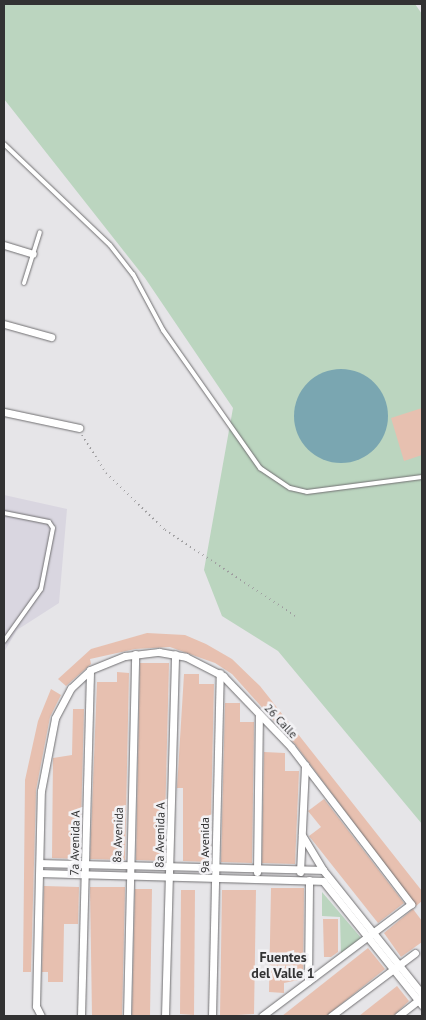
<!DOCTYPE html>
<style>
body{margin:0}
#map{position:relative;width:426px;height:1020px;overflow:hidden;background:#e6e5e8;font-family:"PT Sans",sans-serif}
div>[style]{position:absolute}
.built>*{inset:0;background:#d9d6e0}
.green>*{inset:0;background:#bbd5bf}
.water>*{inset:0;background:#7aa6b1}
.round{border-radius:50%}
.building>*{inset:0;background:#e7c0b0}
.path>*{height:2px;margin-top:-1px;transform-origin:0;background:repeating-linear-gradient(90deg,#9e9d9f 0 1px,transparent 0 5px)}
.roads{filter:drop-shadow(0 0 1px #706f71) drop-shadow(0 0 1px #706f71)}
.service>*{height:4px;margin:-2px;padding:0 2px;transform-origin:2px;border-radius:2px;background:#fff}
.minor>*{height:7px;margin:-3.5px;padding:0 3.5px;transform-origin:3.5px;border-radius:3.5px;background:#fff}
span{translate:-50% -50%;white-space:nowrap;text-align:center;line-height:1.15;-webkit-text-stroke:5px #f3f2f5;paint-order:stroke}
.street-label{font-size:12px;color:#323233}
.neighbourhood-label{font-size:14px;color:#323233;font-weight:700}
.frame{position:absolute;inset:0;border:5px solid #323233;pointer-events:none}
</style>
<div id="map">
<div class="built">
<div style="clip-path:polygon(4px 495px,67px 509px,59px 603px,17px 630px,4px 652px)"></div>
</div>
<div class="green">
<div style="clip-path:polygon(4px 4px,415px 4px,422px 14px,422px 824px,278px 651px,222px 616px,204px 570px,233px 408px,145px 278px,4px 99px)"></div>
<div style="clip-path:polygon(322px 892px,362px 939px,341px 955px,340px 917px,322px 916px)"></div>
</div>
<div class="water">
<div class="round" style="left:294px;top:369px;width:94px;height:94px"></div>
</div>
<div class="building">
<div style="clip-path:polygon(422px 408px,422px 455px,404px 461px,391px 418px)"></div>
<div style="clip-path:polygon(147px 633px,185px 635px,206px 644px,232px 659px,260px 686px,422px 891px,422px 901px,416px 906px,295px 744px,232px 674px,215px 663px,170px 647px,135px 649px,90px 659px,91px 664px,66px 686px,58px 679px,91px 649px)"></div>
<div style="clip-path:polygon(140px 663px,169px 663px,164px 861px,136px 860px)"></div>
<div style="clip-path:polygon(117px 672px,129px 673px,125px 860px,90px 859px,97px 682px,117px 682px)"></div>
<div style="clip-path:polygon(184px 674px,199px 674px,199px 684px,214px 684px,210px 862px,183px 861px,183px 788px,177px 788px)"></div>
<div style="clip-path:polygon(51px 689px,61px 695px,50px 717px,36px 790px,31px 972px,23px 972px,25px 780px,38px 721px)"></div>
<div style="clip-path:polygon(225px 703px,240px 703px,240px 722px,254px 722px,252px 863px,221px 862px)"></div>
<div style="clip-path:polygon(73px 709px,84px 709px,80px 859px,52px 858px,53px 758px,72px 755px)"></div>
<div style="clip-path:polygon(264px 752px,285px 753px,285px 771px,299px 771px,295px 864px,262px 863px)"></div>
<div style="clip-path:polygon(324px 799px,404px 903px,378px 923px,309px 836px,321px 827px,308px 811px)"></div>
<div style="clip-path:polygon(44px 886px,79px 887px,78px 924px,64px 924px,63px 982px,48px 982px,48px 972px,42px 972px)"></div>
<div style="clip-path:polygon(90px 887px,125px 887px,122px 1016px,92px 1016px)"></div>
<div style="clip-path:polygon(271px 888px,304px 888px,303px 979px,284px 983px,284px 993px,269px 992px)"></div>
<div style="clip-path:polygon(135px 889px,152px 889px,150px 1016px,132px 1016px)"></div>
<div style="clip-path:polygon(181px 890px,195px 890px,194px 1015px,180px 1014px)"></div>
<div style="clip-path:polygon(222px 890px,256px 890px,254px 1014px,220px 1016px)"></div>
<div style="clip-path:polygon(413px 909px,422px 921px,422px 942px,401px 957px,384px 933px)"></div>
<div style="clip-path:polygon(323px 919px,338px 919px,338px 952px,331px 957px,324px 957px)"></div>
<div style="clip-path:polygon(368px 948px,385px 969px,326px 1016px,282px 1016px)"></div>
<div style="clip-path:polygon(397px 986px,409px 1001px,393px 1016px,359px 1016px)"></div>
</div>
<div class="path">
<div style="left:82px;top:435px;width:45px;rotate:57.7deg"></div>
<div style="left:106px;top:473px;width:82px;rotate:44deg"></div>
<div style="left:165px;top:530px;width:158px;rotate:33.4deg"></div>
</div>
<div class="roads">
<div class="service">
<div style="left:4px;top:144px;width:146px;rotate:43.6deg"></div>
<div style="left:110px;top:245px;width:37px;rotate:52deg"></div>
<div style="left:133px;top:274px;width:64px;rotate:61.8deg"></div>
<div style="left:163px;top:330px;width:169px;rotate:54.9deg"></div>
<div style="left:260px;top:468px;width:36px;rotate:34deg"></div>
<div style="left:290px;top:488px;width:17px;rotate:13deg"></div>
<div style="left:307px;top:492px;width:116px;rotate:-7.4deg"></div>
<div style="left:24px;top:283px;width:53px;rotate:-72.6deg"></div>
<div style="left:4px;top:513px;width:46px;rotate:11.3deg"></div>
<div style="left:49px;top:522px;width:7px;rotate:56deg"></div>
<div style="left:53px;top:528px;width:62px;rotate:101.1deg"></div>
<div style="left:41px;top:589px;width:64px;rotate:125.4deg"></div>
</div>
<div class="minor">
<div style="left:4px;top:245px;width:30px;rotate:17deg"></div>
<div style="left:4px;top:324px;width:49px;rotate:15.5deg"></div>
<div style="left:4px;top:412px;width:77px;rotate:12deg"></div>
<div style="left:302px;top:835px;width:41px;rotate:59deg"></div>
<div style="left:323px;top:870px;width:159px;rotate:51.4deg"></div>
<div style="left:41px;top:863px;width:282px;rotate:1.4deg"></div>
<div style="left:257px;top:872px;width:158px;rotate:-89.3deg"></div>
<div style="left:300px;top:872px;width:107px;rotate:-87.3deg"></div>
<div style="left:41px;top:873px;width:282px;rotate:1.6deg"></div>
<div style="left:323px;top:881px;width:159px;rotate:51.4deg"></div>
<div style="left:308px;top:981px;width:101px;rotate:-89.4deg"></div>
<div style="left:41px;top:1016px;width:11px;rotate:-117deg"></div>
<div style="left:36px;top:1006px;width:215px;rotate:-88.7deg"></div>
<div style="left:41px;top:791px;width:74px;rotate:-79.1deg"></div>
<div style="left:55px;top:718px;width:34px;rotate:-62deg"></div>
<div style="left:71px;top:688px;width:26px;rotate:-43deg"></div>
<div style="left:90px;top:670px;width:38px;rotate:-22deg"></div>
<div style="left:125px;top:656px;width:34px;rotate:-7deg"></div>
<div style="left:159px;top:652px;width:27px;rotate:10deg"></div>
<div style="left:186px;top:657px;width:42px;rotate:27.2deg"></div>
<div style="left:223px;top:676px;width:98px;rotate:46.2deg"></div>
<div style="left:291px;top:747px;width:198px;rotate:52.6deg"></div>
<div style="left:411px;top:904px;width:186px;rotate:143.1deg"></div>
<div style="left:81px;top:1016px;width:346px;rotate:-88.5deg"></div>
<div style="left:127px;top:1016px;width:362px;rotate:-88.7deg"></div>
<div style="left:165px;top:1016px;width:362px;rotate:-88.4deg"></div>
<div style="left:212px;top:1016px;width:343px;rotate:-88.7deg"></div>
<div style="left:331px;top:1016px;width:105px;rotate:-36.9deg"></div>
<div style="left:398px;top:1016px;width:29px;rotate:-38deg"></div>
</div>
</div>
<div class="street-label">
<span style="left:281px;top:721px;rotate:47deg">26 Calle</span>
<span style="left:118px;top:835px;rotate:-88deg">8a Avenida</span>
<span style="left:160px;top:835px;rotate:-89deg">8a Avenida A</span>
<span style="left:75px;top:843px;rotate:-89deg">7a Avenida A</span>
<span style="left:205px;top:845px;rotate:-90deg">9a Avenida</span>
</div>
<div class="neighbourhood-label">
<span style="left:283px;top:965px">Fuentes<br>del Valle 1</span>
</div>
<div class="frame"></div>
</div>
